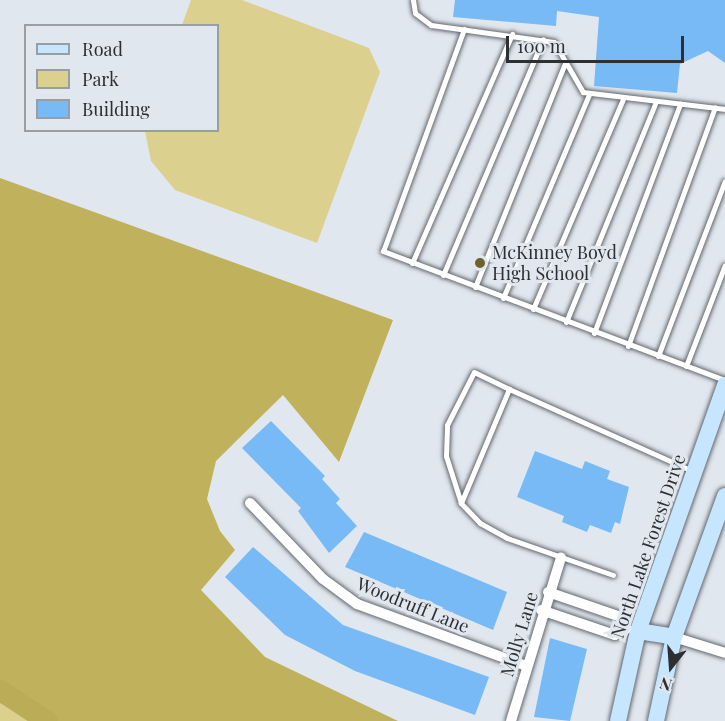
<!DOCTYPE html>
<style>
body{margin:0}
#map{position:relative;width:725px;height:721px;overflow:hidden;background:#e1e7ee;font-family:"Playfair Display",serif}
div>[style]{position:absolute}
.green>*{inset:0;background:#dbd08d}
.forest>*{inset:0;background:#c0b25c}
.river>*{height:21px;margin:-10.5px;padding:0 10.5px;transform-origin:10.5px;border-radius:10.5px;background:#bbad57}
.building>*{inset:0;background:#77baf5}
.roads{filter:drop-shadow(0 0 2px #63686e) drop-shadow(0 0 2px #63686e)}
.service>*{height:5px;margin:-2.5px;padding:0 2.5px;transform-origin:2.5px;border-radius:2.5px;background:#fff}
.minor>*{height:10px;margin:-5px;padding:0 5px;transform-origin:5px;border-radius:5px;background:#fff}
.secondary>*{height:16px;margin:-8px;padding:0 8px;transform-origin:8px;border-radius:8px;background:#c6e6ff}
.dots>*{width:16px;height:16px;translate:-50% -50%;box-sizing:border-box;border:3px solid #e1e7ee;border-radius:50%}
span{translate:-50% -50%;white-space:nowrap;text-align:center;line-height:1.15;-webkit-text-stroke:6px #e1e7ee;paint-order:stroke}
.poi-label{font-size:18px;color:#2d3032}
.left{translate:0 -50%;text-align:left}
.street-label{font-size:18px;color:#2d3032}
.legend{position:absolute;left:24px;top:24px;width:195px;height:108px;box-sizing:border-box;background:#e1e7ee;border:2px solid #999ea3;margin:0;padding:8px 10px;list-style:none;font-size:18px;color:#2d3032}
.legend li{display:flex;align-items:center;gap:12px;height:30px}
.legend b{width:30px;border:2px solid #999ea3}
.north{position:absolute;left:641px;top:637px;width:60px;height:60px;-webkit-text-stroke:4px #e1e7ee;paint-order:stroke;rotate:197deg;font-size:16px;font-weight:700;line-height:24px;text-align:center;color:#2d3032}
.north::after{content:'';display:block;margin:auto;width:21px;height:27px;background:#2d3032;clip-path:polygon(50% 0,100% 100%,50% 72%,0 100%)}
.scale{position:absolute;left:506px;top:36px;width:178px;height:27px;box-sizing:border-box;border:3px solid #2d3032;border-top:0;padding-left:8px;font-size:18px;line-height:21px;white-space:nowrap;color:#2d3032;-webkit-text-stroke:4px #e1e7ee;paint-order:stroke}
</style>
<div id="map">
<div class="green">
<div style="clip-path:polygon(191px 0,242px 0,369px 48px,380px 72px,317px 243px,175px 190px,151px 161px,145px 131px,218px 130px,218px 26px,182px 25px)"></div>
<div style="clip-path:polygon(0 703px,31px 721px,0 721px)"></div>
</div>
<div class="forest">
<div style="clip-path:polygon(0 178px,393px 320px,339px 462px,283px 395px,216px 461px,207px 499px,220px 531px,235px 550px,201px 590px,265px 657px,398px 721px,31px 721px,0 703px)"></div>
</div>
<div class="river">
<div style="left:0;top:690px;width:56px;rotate:33.4deg"></div>
</div>
<div class="building">
<div style="clip-path:polygon(455px 0,725px 0,725px 63px,708px 51px,680px 64px,677px 93px,594px 86px,599px 17px,557px 11px,556px 26px,453px 17px)"></div>
<div style="clip-path:polygon(271px 421px,325px 476px,322px 479px,340px 499px,336px 503px,357px 526px,329px 553px,298px 511px,301px 508px,242px 448px)"></div>
<div style="clip-path:polygon(535px 451px,582px 469px,585px 461px,610px 471px,607px 479px,629px 487px,620px 524px,615px 522px,611px 533px,590px 525px,587px 532px,562px 522px,564px 516px,517px 497px)"></div>
<div style="clip-path:polygon(364px 532px,507px 592px,493px 630px,345px 567px)"></div>
<div style="clip-path:polygon(253px 547px,343px 625px,489px 677px,475px 715px,355px 671px,285px 635px,225px 577px)"></div>
<div style="clip-path:polygon(550px 638px,587px 649px,570px 721px,534px 717px)"></div>
</div>
<div class="roads">
<div class="service">
<div style="left:413px;top:0;width:13px;rotate:81deg"></div>
<div style="left:415px;top:13px;width:20px;rotate:37deg"></div>
<div style="left:431px;top:25px;width:124px;rotate:7.9deg"></div>
<div style="left:554px;top:42px;width:58px;rotate:59.9deg"></div>
<div style="left:583px;top:92px;width:143px;rotate:6.8deg"></div>
<div style="left:464px;top:29px;width:236px;rotate:110deg"></div>
<div style="left:383px;top:251px;width:365px;rotate:20.7deg"></div>
<div style="left:412px;top:263px;width:250px;rotate:-66.4deg"></div>
<div style="left:443px;top:275px;width:256px;rotate:-67deg"></div>
<div style="left:475px;top:287px;width:241px;rotate:-68.1deg"></div>
<div style="left:503px;top:298px;width:221px;rotate:-67.1deg"></div>
<div style="left:533px;top:309px;width:228px;rotate:-66.8deg"></div>
<div style="left:566px;top:322px;width:238px;rotate:-67.8deg"></div>
<div style="left:594px;top:333px;width:245px;rotate:-69.4deg"></div>
<div style="left:628px;top:346px;width:254px;rotate:-70deg"></div>
<div style="left:658px;top:356px;width:187px;rotate:-69.1deg"></div>
<div style="left:686px;top:366px;width:108px;rotate:-68.9deg"></div>
<div style="left:461px;top:503px;width:49px;rotate:-107.7deg"></div>
<div style="left:446px;top:456px;width:31px;rotate:-88deg"></div>
<div style="left:447px;top:425px;width:59px;rotate:-63deg"></div>
<div style="left:474px;top:372px;width:39px;rotate:26deg"></div>
<div style="left:613px;top:575px;width:112px;rotate:-160.8deg"></div>
<div style="left:507px;top:538px;width:31px;rotate:-151deg"></div>
<div style="left:480px;top:523px;width:28px;rotate:-134deg"></div>
<div style="left:461px;top:503px;width:124px;rotate:-67.2deg"></div>
<div style="left:509px;top:389px;width:201px;rotate:24.1deg"></div>
</div>
<div class="minor">
<div style="left:250px;top:503px;width:105px;rotate:46.2deg"></div>
<div style="left:323px;top:579px;width:42px;rotate:36.3deg"></div>
<div style="left:357px;top:604px;width:180px;rotate:20.1deg"></div>
<div style="left:548px;top:592px;width:77px;rotate:18.9deg"></div>
<div style="left:621px;top:617px;width:13px;rotate:67deg"></div>
<div style="left:541px;top:610px;width:78px;rotate:18.7deg"></div>
<div style="left:615px;top:635px;width:13px;rotate:-29deg"></div>
<div style="left:674px;top:637px;width:53px;rotate:17.4deg"></div>
<div style="left:511px;top:721px;width:171px;rotate:-73deg"></div>
</div>
<div class="secondary">
<div style="left:638px;top:631px;width:36px;rotate:9deg"></div>
<div style="left:618px;top:721px;width:92px;rotate:-77.5deg"></div>
<div style="left:638px;top:631px;width:261px;rotate:-70.5deg"></div>
<div style="left:656px;top:721px;width:86px;rotate:-77.9deg"></div>
<div style="left:674px;top:637px;width:150px;rotate:-70.1deg"></div>
</div>
</div>
<div class="dots">
<div style="left:480px;top:263px;background:#6b622f"></div>
</div>
<div class="poi-label">
<span class="left" style="left:492px;top:263px">McKinney Boyd<br>High School</span>
</div>
<div class="street-label">
<span style="left:648px;top:546px;rotate:-71deg">North Lake Forest Drive</span>
<span style="left:413px;top:605px;rotate:22deg">Woodruff Lane</span>
<span style="left:519px;top:634px;rotate:-73deg">Molly Lane</span>
</div>
<ul class="legend">
<li><b style="height:8px;background:#c6e6ff"></b>Road</li>
<li><b style="height:16px;background:#dbd08d"></b>Park</li>
<li><b style="height:16px;background:#77baf5"></b>Building</li>
</ul>
<div class="north">N</div>
<div class="scale">100 m</div>
</div>
